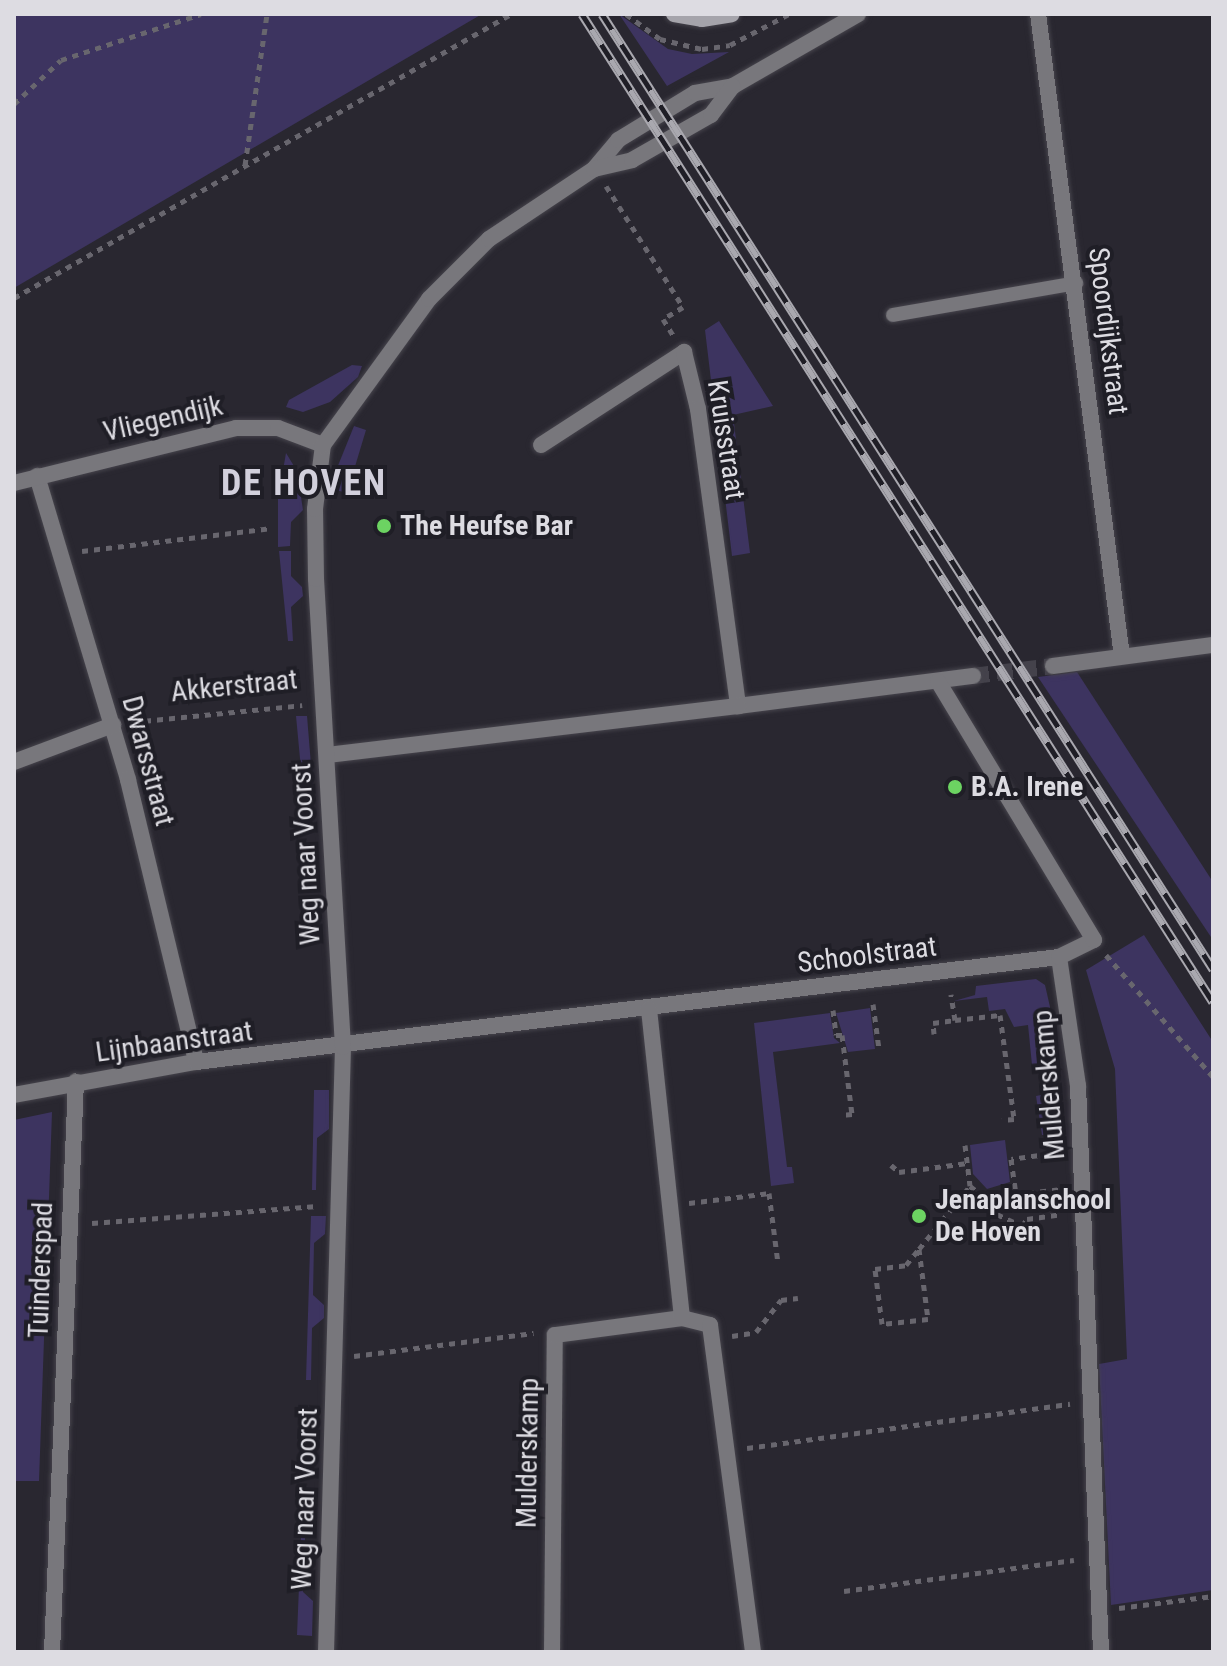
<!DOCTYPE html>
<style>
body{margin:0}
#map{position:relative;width:1227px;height:1666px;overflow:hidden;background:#292730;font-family:"Roboto Condensed",sans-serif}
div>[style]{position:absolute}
.green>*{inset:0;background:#3d3460}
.street-tunnel>*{height:16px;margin-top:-8px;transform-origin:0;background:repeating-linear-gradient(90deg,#44424b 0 16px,transparent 0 24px)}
.path>*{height:5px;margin-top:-2.5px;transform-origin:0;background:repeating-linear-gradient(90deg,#68666e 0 6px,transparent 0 12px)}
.roads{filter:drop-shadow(0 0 2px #46444c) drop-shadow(0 0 2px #46444c)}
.lane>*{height:14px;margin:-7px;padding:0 7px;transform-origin:7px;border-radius:7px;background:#78777c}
.street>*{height:16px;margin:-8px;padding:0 8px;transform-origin:8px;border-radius:8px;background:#78777c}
.secondary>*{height:16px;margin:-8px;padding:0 8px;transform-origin:8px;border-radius:8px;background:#a5a4ab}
.rail>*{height:9px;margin-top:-4.5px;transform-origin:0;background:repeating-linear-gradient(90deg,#1f1e26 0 18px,#a9a8af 0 36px);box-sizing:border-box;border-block:2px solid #a9a8af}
.dots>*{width:22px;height:22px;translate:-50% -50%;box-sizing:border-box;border:4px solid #1f1e26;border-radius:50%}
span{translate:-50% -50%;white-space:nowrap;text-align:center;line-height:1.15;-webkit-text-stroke:8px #1f1e26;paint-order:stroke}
.street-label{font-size:28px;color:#dddce2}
.poi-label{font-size:28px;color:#dddce2;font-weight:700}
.left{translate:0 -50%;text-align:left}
.district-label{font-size:36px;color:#d2d0dc;font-weight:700;letter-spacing:2px}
.frame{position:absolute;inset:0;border:16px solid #dddce2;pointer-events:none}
</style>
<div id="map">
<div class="green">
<div style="clip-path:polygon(14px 14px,482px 14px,14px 288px)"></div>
<div style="clip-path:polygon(619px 14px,668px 49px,692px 54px,729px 52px,667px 86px)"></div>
<div style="clip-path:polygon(719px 321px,773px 406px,733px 415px,750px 553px,732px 556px,705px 330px)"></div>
<div style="clip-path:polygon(352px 365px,362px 366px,358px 377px,330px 402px,303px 412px,286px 407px,289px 400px)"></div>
<div style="clip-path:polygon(354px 426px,366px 430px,347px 493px,332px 489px,333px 478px)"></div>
<div style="clip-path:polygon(286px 453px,297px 471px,303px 510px,291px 522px,290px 546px,278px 547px,278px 499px)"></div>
<div style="clip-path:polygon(279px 551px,291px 551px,291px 576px,302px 587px,303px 596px,291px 607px,293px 641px,288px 641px)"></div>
<div style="clip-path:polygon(1077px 672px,1213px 882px,1213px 940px,1038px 677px)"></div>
<div style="clip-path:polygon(296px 716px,307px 716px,313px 789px,303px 790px)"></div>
<div style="clip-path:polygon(1144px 935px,1213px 1042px,1213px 1590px,1111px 1605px,1099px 1364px,1127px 1359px,1115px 1069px,1086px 970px)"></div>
<div style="clip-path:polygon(1036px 979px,1045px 985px,1050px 1007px,1060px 1135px,1042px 1135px,1036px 1096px,1046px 1094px,1042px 1064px,1032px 1065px,1028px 1025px,1014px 1027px,1005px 1009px,989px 1011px,987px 997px,954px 1001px,975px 995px,976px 986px)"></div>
<div style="clip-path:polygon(870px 1008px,875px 1049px,848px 1052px,836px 1013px)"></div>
<div style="clip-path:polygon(830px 1013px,834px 1038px,840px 1043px,773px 1052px,787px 1167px,792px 1167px,794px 1183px,771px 1186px,754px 1023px)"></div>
<div style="clip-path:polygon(314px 1090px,329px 1090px,329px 1129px,317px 1138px,316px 1190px,312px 1190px)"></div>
<div style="clip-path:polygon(52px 1112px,39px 1481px,14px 1481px,14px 1120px)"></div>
<div style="clip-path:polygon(1005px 1140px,1010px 1182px,987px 1189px,973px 1174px,970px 1145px)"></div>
<div style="clip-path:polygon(311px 1216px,326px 1216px,325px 1234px,314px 1243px,313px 1295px,324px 1305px,324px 1318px,312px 1328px,311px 1380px,306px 1380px)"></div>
<div style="clip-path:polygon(301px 1537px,305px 1538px,303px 1592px,313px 1601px,312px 1636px,297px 1635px)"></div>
</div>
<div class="street-tunnel">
<div style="left:973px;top:676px;width:81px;rotate:-7.1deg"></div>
</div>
<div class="path">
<div style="left:626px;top:14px;width:42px;rotate:36.3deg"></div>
<div style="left:660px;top:39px;width:43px;rotate:13.4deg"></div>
<div style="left:702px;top:49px;width:28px;rotate:-8deg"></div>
<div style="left:730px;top:45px;width:67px;rotate:-27.7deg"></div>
<div style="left:14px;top:104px;width:64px;rotate:-43.1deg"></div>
<div style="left:61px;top:60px;width:147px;rotate:-18.2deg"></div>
<div style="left:245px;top:165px;width:153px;rotate:-81.7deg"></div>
<div style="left:606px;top:186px;width:143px;rotate:57.5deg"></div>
<div style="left:683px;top:307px;width:23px;rotate:149deg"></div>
<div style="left:663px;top:319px;width:19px;rotate:58deg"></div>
<div style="left:14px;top:298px;width:572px;rotate:-29.74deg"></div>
<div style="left:82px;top:551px;width:191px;rotate:-6.9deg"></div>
<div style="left:133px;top:722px;width:170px;rotate:-5.7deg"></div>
<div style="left:1106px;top:955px;width:162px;rotate:48.7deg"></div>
<div style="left:873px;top:1004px;width:45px;rotate:82.4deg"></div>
<div style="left:833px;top:1010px;width:25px;rotate:83deg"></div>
<div style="left:836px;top:1035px;width:6px"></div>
<div style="left:842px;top:1035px;width:80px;rotate:82.8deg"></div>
<div style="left:852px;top:1114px;width:11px;rotate:175deg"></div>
<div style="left:955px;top:1020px;width:45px;rotate:-6.3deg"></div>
<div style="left:1000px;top:1015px;width:105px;rotate:82.3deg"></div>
<div style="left:1014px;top:1119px;width:12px;rotate:175deg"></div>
<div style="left:934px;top:1034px;width:11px;rotate:-95deg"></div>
<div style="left:933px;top:1023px;width:22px;rotate:-8deg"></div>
<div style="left:955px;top:1020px;width:26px;rotate:-99deg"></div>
<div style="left:965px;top:1145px;width:41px;rotate:83deg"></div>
<div style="left:970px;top:1186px;width:18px;rotate:38deg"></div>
<div style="left:1061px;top:1152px;width:50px;rotate:172deg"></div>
<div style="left:1011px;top:1159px;width:35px;rotate:82deg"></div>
<div style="left:1016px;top:1194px;width:47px;rotate:-6.1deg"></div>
<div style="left:891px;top:1165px;width:11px;rotate:41deg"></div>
<div style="left:899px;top:1172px;width:69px;rotate:-7.5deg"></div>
<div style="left:1016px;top:1194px;width:32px;rotate:175deg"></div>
<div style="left:984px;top:1197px;width:12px;rotate:81deg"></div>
<div style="left:986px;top:1209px;width:40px;rotate:25deg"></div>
<div style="left:1022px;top:1226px;width:9px;rotate:-54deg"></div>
<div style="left:1027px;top:1219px;width:36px;rotate:-8deg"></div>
<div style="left:689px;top:1203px;width:81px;rotate:-7.1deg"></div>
<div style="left:769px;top:1193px;width:71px;rotate:82.7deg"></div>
<div style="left:92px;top:1223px;width:226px;rotate:-4.3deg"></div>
<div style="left:919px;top:1249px;width:71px;rotate:82.7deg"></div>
<div style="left:928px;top:1319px;width:46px;rotate:173.8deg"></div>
<div style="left:882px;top:1324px;width:55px;rotate:-97.3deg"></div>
<div style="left:875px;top:1269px;width:31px;rotate:-7deg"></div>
<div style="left:906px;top:1265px;width:21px;rotate:-51deg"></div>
<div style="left:919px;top:1249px;width:81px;rotate:-51deg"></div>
<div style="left:732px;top:1336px;width:24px;rotate:-9deg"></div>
<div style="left:756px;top:1332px;width:41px;rotate:-52deg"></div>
<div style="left:781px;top:1300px;width:17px;rotate:-7deg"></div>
<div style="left:354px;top:1356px;width:181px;rotate:-7.3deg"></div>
<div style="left:747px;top:1448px;width:326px;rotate:-7.8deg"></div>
<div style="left:844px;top:1591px;width:232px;rotate:-7.7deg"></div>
<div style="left:1119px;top:1608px;width:95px;rotate:-7.3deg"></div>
</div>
<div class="roads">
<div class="lane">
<div style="left:893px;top:315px;width:186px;rotate:-9.9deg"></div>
</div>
<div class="street">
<div style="left:1038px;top:14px;width:647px;rotate:82.55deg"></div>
<div style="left:594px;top:169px;width:38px;rotate:-50deg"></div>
<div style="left:618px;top:140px;width:90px;rotate:-31.4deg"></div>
<div style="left:695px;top:93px;width:39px;rotate:-10deg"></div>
<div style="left:733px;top:86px;width:144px;rotate:-29.9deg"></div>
<div style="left:541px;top:445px;width:171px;rotate:-33deg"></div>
<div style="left:684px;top:352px;width:59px;rotate:76.2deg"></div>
<div style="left:698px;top:409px;width:300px;rotate:82.3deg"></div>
<div style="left:738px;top:706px;width:237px;rotate:-7.3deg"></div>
<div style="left:37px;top:476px;width:317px;rotate:73.3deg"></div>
<div style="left:128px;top:780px;width:290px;rotate:76.4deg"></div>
<div style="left:14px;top:483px;width:229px;rotate:-13.9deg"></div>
<div style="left:236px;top:428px;width:42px"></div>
<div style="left:278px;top:428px;width:48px;rotate:20.7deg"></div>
<div style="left:1053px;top:666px;width:161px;rotate:-7.5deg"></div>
<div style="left:327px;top:755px;width:414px;rotate:-6.8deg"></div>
<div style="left:14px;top:762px;width:106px;rotate:-20.5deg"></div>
<div style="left:1059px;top:957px;width:130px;rotate:81.6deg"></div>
<div style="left:1078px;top:1086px;width:566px;rotate:87.67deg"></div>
<div style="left:14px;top:1095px;width:185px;rotate:-10.3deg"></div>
<div style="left:196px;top:1062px;width:869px;rotate:-6.94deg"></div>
<div style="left:1059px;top:957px;width:39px;rotate:-26deg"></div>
<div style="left:1094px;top:940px;width:302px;rotate:-121.1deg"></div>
<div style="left:682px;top:1318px;width:29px;rotate:14deg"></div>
<div style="left:710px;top:1325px;width:330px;rotate:82.5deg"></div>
<div style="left:52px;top:1652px;width:571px;rotate:-87.59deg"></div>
<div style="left:326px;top:1652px;width:605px;rotate:-88.39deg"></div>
<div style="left:343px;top:1047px;width:469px;rotate:-93.3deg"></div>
<div style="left:316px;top:579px;width:70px;rotate:-90.8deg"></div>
<div style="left:315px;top:509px;width:64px;rotate:-82.9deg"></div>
<div style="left:323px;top:445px;width:180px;rotate:-54deg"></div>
<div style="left:429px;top:299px;width:85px;rotate:-45deg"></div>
<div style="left:489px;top:239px;width:126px;rotate:-33.7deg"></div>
<div style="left:594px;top:169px;width:39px;rotate:-13deg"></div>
<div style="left:632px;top:160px;width:91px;rotate:-29.7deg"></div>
<div style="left:711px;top:115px;width:36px;rotate:-53deg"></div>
<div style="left:552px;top:1652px;width:317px;rotate:-89.5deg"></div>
<div style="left:555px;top:1335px;width:128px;rotate:-7.6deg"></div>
<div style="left:682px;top:1318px;width:311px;rotate:-96.1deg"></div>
</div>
<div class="secondary">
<div style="left:674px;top:14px;width:28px;rotate:10deg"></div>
<div style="left:702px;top:19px;width:30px;rotate:-9deg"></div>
</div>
</div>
<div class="rail">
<div style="left:582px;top:14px;width:1172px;rotate:57.44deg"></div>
<div style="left:602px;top:14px;width:1134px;rotate:57.39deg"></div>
</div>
<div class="dots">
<div style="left:384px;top:526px;background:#6cd362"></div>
<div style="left:955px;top:787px;background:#6cd362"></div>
<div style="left:919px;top:1216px;background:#6cd362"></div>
</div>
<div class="street-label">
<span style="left:1108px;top:331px;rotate:83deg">Spoordijkstraat</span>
<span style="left:163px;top:419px;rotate:-13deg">Vliegendijk</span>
<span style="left:726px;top:440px;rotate:81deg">Kruisstraat</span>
<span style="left:234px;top:686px;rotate:-6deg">Akkerstraat</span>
<span style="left:148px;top:761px;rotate:75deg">Dwarsstraat</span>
<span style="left:306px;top:854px;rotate:-93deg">Weg naar Voorst</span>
<span style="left:867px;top:955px;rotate:-7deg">Schoolstraat</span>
<span style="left:174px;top:1042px;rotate:-8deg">Lijnbaanstraat</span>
<span style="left:1049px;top:1085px;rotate:-95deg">Mulderskamp</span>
<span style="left:41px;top:1270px;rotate:-88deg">Tuinderspad</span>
<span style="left:528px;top:1453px;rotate:-89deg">Mulderskamp</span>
<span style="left:305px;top:1499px;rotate:-88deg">Weg naar Voorst</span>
</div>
<div class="poi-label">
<span class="left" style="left:400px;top:526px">The Heufse Bar</span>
<span class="left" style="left:971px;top:787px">B.A. Irene</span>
<span class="left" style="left:935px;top:1216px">Jenaplanschool<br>De Hoven</span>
</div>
<div class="district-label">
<span style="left:304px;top:484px">DE HOVEN</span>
</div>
<div class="frame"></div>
</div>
